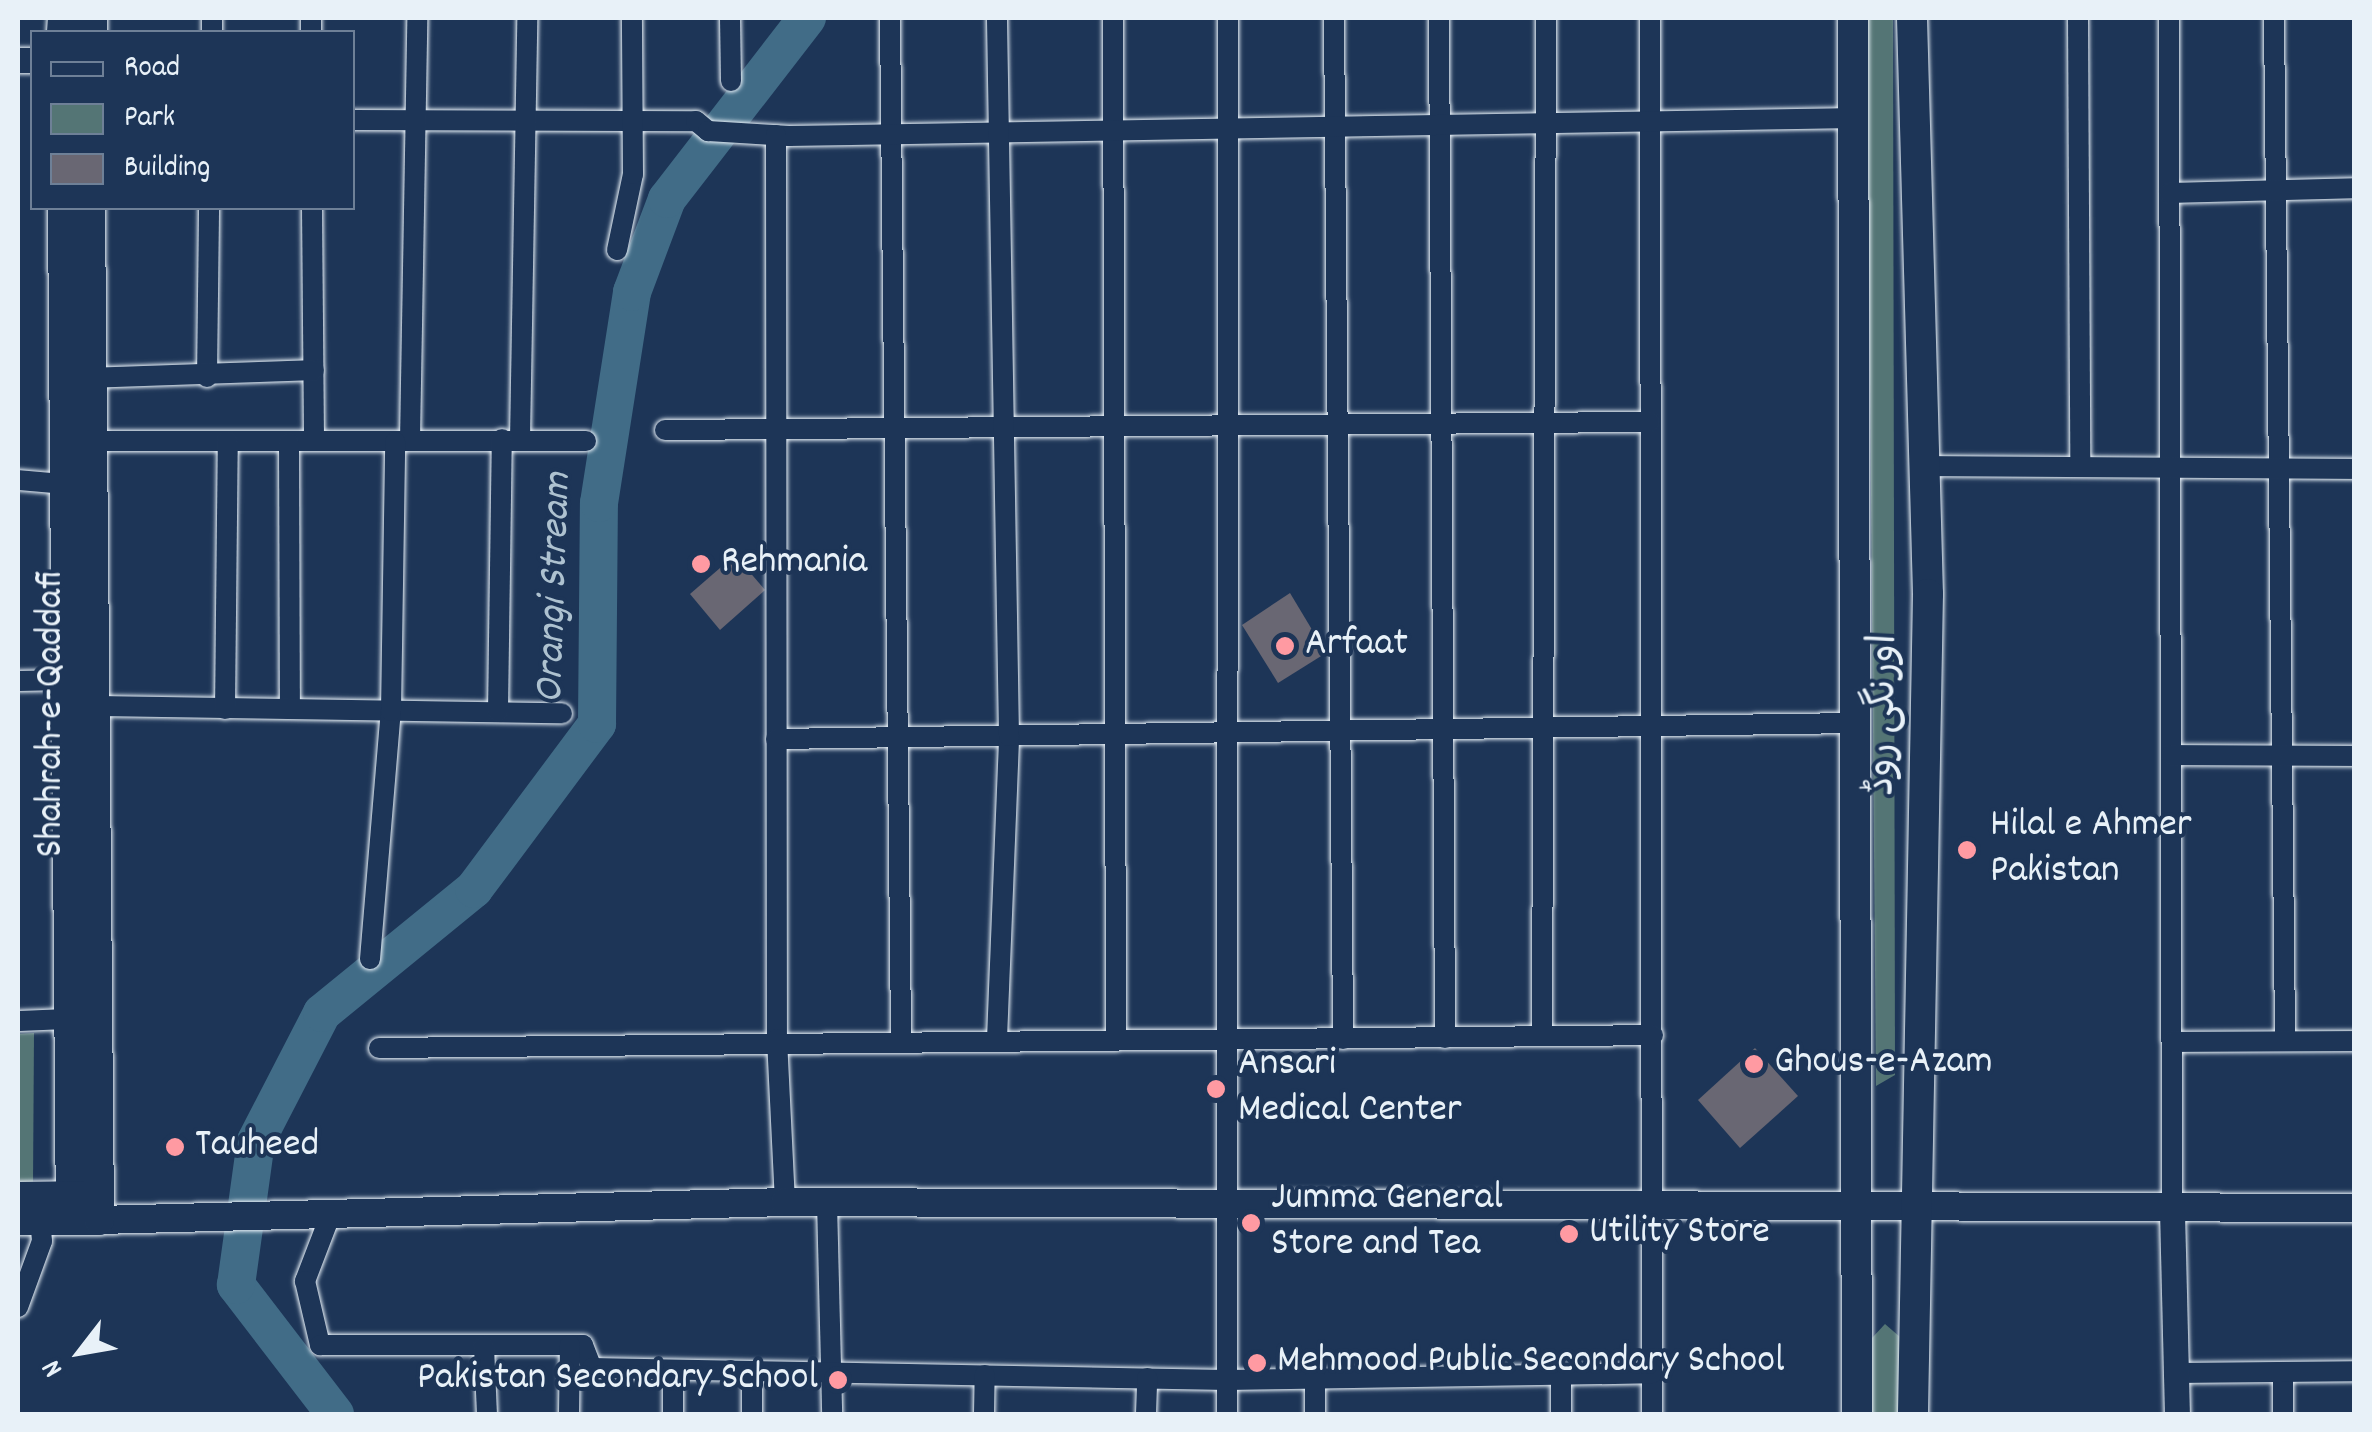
<!DOCTYPE html>
<meta charset="utf-8">
<style>
body{margin:0}
#map{position:relative;width:2372px;height:1432px;overflow:hidden;background:#1d3557;font-family:Dekko,"Playpen Sans Arabic",sans-serif}
div>[style]{position:absolute}
.green>*{inset:0;background:#547575}
.river>*{height:38px;margin:-19px;padding:0 19px;transform-origin:19px;border-radius:19px;background:#416c87}
.building>*{inset:0;background:#696773}
.roads{filter:drop-shadow(0 0 2px #e8f1f8) drop-shadow(0 0 2px #e8f1f8)}
.minor>*{height:20px;margin:-10px;padding:0 10px;transform-origin:10px;border-radius:10px;background:#1d3557}
.tertiary>*{height:25px;margin:-12.5px;padding:0 12.5px;transform-origin:12.5px;border-radius:12.5px;background:#1d3557}
.secondary>*{height:28px;margin:-14px;padding:0 14px;transform-origin:14px;border-radius:14px;background:#1d3557}
.primary>*{height:30px;margin:-15px;padding:0 15px;transform-origin:15px;border-radius:15px;background:#1d3557}
.dots>*{width:28px;height:28px;translate:-50% -50%;box-sizing:border-box;border:5px solid #1d3557;border-radius:50%}
span{translate:-50% -50%;white-space:nowrap;text-align:center;line-height:1.15;-webkit-text-stroke:8px #1d3557;paint-order:stroke}
.poi-label{font-size:40px;color:#e8f1f8}
.left{translate:0 -50%;text-align:left}
.right{translate:-100% -50%;text-align:right}
.street-label{font-size:40px;color:#e8f1f8}
.water-label{font-size:42px;color:#aec2d0;font-style:italic}
.frame{position:absolute;inset:0;border:20px solid #e8f1f8;pointer-events:none}
.legend{position:absolute;left:30px;top:30px;width:325px;height:180px;box-sizing:border-box;background:#1d3557;border:2px solid #6e8097;margin:0;padding:12px 18px;list-style:none;font-size:30px;color:#e8f1f8}
.legend li{display:flex;align-items:center;gap:20px;height:50px}
.legend b{width:50px;border:2px solid #6e8097}
.north{position:absolute;left:30px;top:1302px;width:100px;height:100px;-webkit-text-stroke:8px #1d3557;paint-order:stroke;rotate:239deg;font-size:28px;font-weight:700;line-height:40px;text-align:center;color:#e8f1f8}
.north::after{content:'';display:block;margin:auto;width:35px;height:45px;background:#e8f1f8;clip-path:polygon(50% 0,100% 100%,50% 72%,0 100%)}
</style>
<div id="map">
<div class="green">
<div style="clip-path:polygon(1867px 18px,1893px 18px,1895px 1075px,1876px 1086px)"></div>
<div style="clip-path:polygon(34px 1033px,33px 1184px,18px 1185px,18px 1034px)"></div>
<div style="clip-path:polygon(1885px 1324px,1900px 1337px,1899px 1414px,1872px 1414px,1872px 1338px)"></div>
</div>
<div class="river">
<div style="left:335px;top:1414px;width:163px;rotate:-127.5deg"></div>
<div style="left:236px;top:1285px;width:145px;rotate:-82.1deg"></div>
<div style="left:256px;top:1141px;width:144px;rotate:-62.7deg"></div>
<div style="left:322px;top:1013px;width:196px;rotate:-39.2deg"></div>
<div style="left:474px;top:889px;width:206px;rotate:-53.3deg"></div>
<div style="left:597px;top:724px;width:221px;rotate:-89.5deg"></div>
<div style="left:599px;top:503px;width:214px;rotate:-81.1deg"></div>
<div style="left:632px;top:292px;width:99px;rotate:-69.4deg"></div>
<div style="left:667px;top:199px;width:229px;rotate:-52.3deg"></div>
</div>
<div class="building">
<div style="clip-path:polygon(735px 555px,765px 590px,720px 630px,690px 594px)"></div>
<div style="clip-path:polygon(1290px 593px,1326px 653px,1278px 683px,1242px 625px)"></div>
<div style="clip-path:polygon(1755px 1048px,1798px 1096px,1740px 1148px,1698px 1100px)"></div>
</div>
<div class="roads">
<div class="minor">
<div style="left:311px;top:18px;width:14px;rotate:90deg"></div>
<div style="left:730px;top:18px;width:63px;rotate:89.1deg"></div>
<div style="left:890px;top:18px;width:1021px;rotate:89.38deg"></div>
<div style="left:1113px;top:18px;width:1022px;rotate:89.83deg"></div>
<div style="left:1334px;top:18px;width:1021px;rotate:89.49deg"></div>
<div style="left:1439px;top:18px;width:1020px;rotate:89.66deg"></div>
<div style="left:1650px;top:18px;width:1396px;rotate:89.92deg"></div>
<div style="left:2078px;top:18px;width:449px;rotate:89.7deg"></div>
<div style="left:2169px;top:18px;width:1193px;rotate:89.86deg"></div>
<div style="left:2274px;top:18px;width:1023px;rotate:89.38deg"></div>
<div style="left:212px;top:32px;width:14px;rotate:-90deg"></div>
<div style="left:352px;top:120px;width:344px;rotate:0.2deg"></div>
<div style="left:696px;top:121px;width:16px;rotate:40deg"></div>
<div style="left:708px;top:131px;width:81px;rotate:3.5deg"></div>
<div style="left:789px;top:136px;width:1068px;rotate:-0.97deg"></div>
<div style="left:776px;top:135px;width:904px;rotate:89.94deg"></div>
<div style="left:777px;top:1039px;width:163px;rotate:87.2deg"></div>
<div style="left:2169px;top:193px;width:185px;rotate:-1.5deg"></div>
<div style="left:312px;top:208px;width:233px;rotate:89.5deg"></div>
<div style="left:617px;top:250px;width:78px;rotate:-78.1deg"></div>
<div style="left:633px;top:174px;width:156px;rotate:-90.4deg"></div>
<div style="left:207px;top:377px;width:169px;rotate:-89.3deg"></div>
<div style="left:89px;top:378px;width:225px;rotate:-2deg"></div>
<div style="left:665px;top:430px;width:985px;rotate:-0.47deg"></div>
<div style="left:520px;top:439px;width:421px;rotate:-89deg"></div>
<div style="left:410px;top:440px;width:422px;rotate:-89deg"></div>
<div style="left:92px;top:441px;width:494px"></div>
<div style="left:289px;top:443px;width:266px;rotate:89.8deg"></div>
<div style="left:1927px;top:466px;width:427px;rotate:0.4deg"></div>
<div style="left:18px;top:480px;width:46px;rotate:5deg"></div>
<div style="left:18px;top:681px;width:48px;rotate:-1.2deg"></div>
<div style="left:93px;top:706px;width:469px;rotate:0.9deg"></div>
<div style="left:225px;top:709px;width:268px;rotate:-89.4deg"></div>
<div style="left:498px;top:712px;width:273px;rotate:-89.2deg"></div>
<div style="left:776px;top:739px;width:1081px;rotate:-0.85deg"></div>
<div style="left:2171px;top:755px;width:183px;rotate:0.3deg"></div>
<div style="left:370px;top:959px;width:249px;rotate:-85.2deg"></div>
<div style="left:391px;top:711px;width:269px;rotate:-89.1deg"></div>
<div style="left:18px;top:1021px;width:50px;rotate:-2.3deg"></div>
<div style="left:1542px;top:1036px;width:1018px;rotate:-89.77deg"></div>
<div style="left:997px;top:1039px;width:303px;rotate:-87.7deg"></div>
<div style="left:1009px;top:736px;width:718px;rotate:-90.96deg"></div>
<div style="left:2172px;top:1042px;width:182px;rotate:-0.3deg"></div>
<div style="left:379px;top:1048px;width:1274px;rotate:-0.58deg"></div>
<div style="left:827px;top:1202px;width:212px;rotate:88.6deg"></div>
<div style="left:330px;top:1216px;width:70px;rotate:111deg"></div>
<div style="left:305px;top:1281px;width:66px;rotate:76.8deg"></div>
<div style="left:320px;top:1345px;width:263px"></div>
<div style="left:583px;top:1345px;width:25px;rotate:69deg"></div>
<div style="left:592px;top:1368px;width:635px;rotate:1.08deg"></div>
<div style="left:1227px;top:1380px;width:425px;rotate:-0.9deg"></div>
<div style="left:18px;top:1307px;width:70px;rotate:-70deg"></div>
<div style="left:42px;top:1241px;width:21px;rotate:-95deg"></div>
<div style="left:484px;top:1346px;width:68px;rotate:87.5deg"></div>
<div style="left:673px;top:1370px;width:44px;rotate:90deg"></div>
<div style="left:752px;top:1371px;width:43px;rotate:90deg"></div>
<div style="left:2283px;top:1372px;width:42px;rotate:90deg"></div>
<div style="left:1561px;top:1373px;width:41px;rotate:90deg"></div>
<div style="left:2176px;top:1373px;width:178px;rotate:-0.6deg"></div>
<div style="left:569px;top:1414px;width:69px;rotate:-89.2deg"></div>
<div style="left:984px;top:1414px;width:39px;rotate:-89deg"></div>
<div style="left:1146px;top:1414px;width:36px;rotate:-88deg"></div>
<div style="left:1227px;top:1414px;width:1396px;rotate:-89.96deg"></div>
<div style="left:1315px;top:1414px;width:39px;rotate:-90deg"></div>
</div>
<div class="tertiary">
<div style="left:18px;top:60px;width:14px"></div>
<div style="left:2172px;top:1211px;width:203px;rotate:88.6deg"></div>
</div>
<div class="secondary">
<div style="left:99px;top:1220px;width:686px;rotate:-1.5deg"></div>
<div style="left:785px;top:1202px;width:1569px;rotate:0.22deg"></div>
</div>
<div class="primary">
<div style="left:1853px;top:18px;width:1396px;rotate:89.84deg"></div>
<div style="left:1912px;top:18px;width:576px;rotate:88.41deg"></div>
<div style="left:1928px;top:594px;width:820px;rotate:91.05deg"></div>
<div style="left:62px;top:32px;width:14px;rotate:-86deg"></div>
<div style="left:92px;top:32px;width:14px;rotate:-90deg"></div>
<div style="left:63px;top:208px;width:1012px;rotate:89.55deg"></div>
<div style="left:18px;top:1197px;width:71px;rotate:-0.8deg"></div>
<div style="left:18px;top:1220px;width:81px"></div>
<div style="left:99px;top:1220px;width:1012px;rotate:-90.51deg"></div>
</div>
</div>
<div class="dots">
<div style="left:701px;top:564px;background:#ff9aa2"></div>
<div style="left:1285px;top:646px;background:#ff9aa2"></div>
<div style="left:1967px;top:850px;background:#ff9aa2"></div>
<div style="left:1754px;top:1064px;background:#ff9aa2"></div>
<div style="left:1216px;top:1089px;background:#ff9aa2"></div>
<div style="left:175px;top:1147px;background:#ff9aa2"></div>
<div style="left:1251px;top:1223px;background:#ff9aa2"></div>
<div style="left:1569px;top:1234px;background:#ff9aa2"></div>
<div style="left:1257px;top:1363px;background:#ff9aa2"></div>
<div style="left:838px;top:1380px;background:#ff9aa2"></div>
</div>
<div class="poi-label">
<span class="left" style="left:721px;top:564px">Rehmania</span>
<span class="left" style="left:1305px;top:646px">Arfaat</span>
<span class="left" style="left:1990px;top:850px">Hilal e Ahmer<br>Pakistan</span>
<span class="left" style="left:1774px;top:1064px">Ghous-e-Azam</span>
<span class="left" style="left:1238px;top:1089px">Ansari<br>Medical Center</span>
<span class="left" style="left:195px;top:1147px">Tauheed</span>
<span class="left" style="left:1271px;top:1223px">Jumma General<br>Store and Tea</span>
<span class="left" style="left:1589px;top:1234px">Utility Store</span>
<span class="left" style="left:1277px;top:1363px">Mehmood Public Secondary School</span>
<span class="right" style="left:818px;top:1380px">Pakistan Secondary School</span>
</div>
<div class="street-label">
<span style="left:53px;top:714px;rotate:-90deg">Shahrah-e-Qaddafi</span>
<span style="left:1886px;top:715px;rotate:-89deg">اورنگی روڈ</span>
</div>
<div class="water-label">
<span style="left:556px;top:588px;rotate:-88deg">Orangi Stream</span>
</div>
<div class="frame"></div>
<ul class="legend">
<li><b style="height:12px;background:#1d3557"></b>Road</li>
<li><b style="height:28px;background:#547575"></b>Park</li>
<li><b style="height:28px;background:#696773"></b>Building</li>
</ul>
<div class="north">N</div>
</div>
